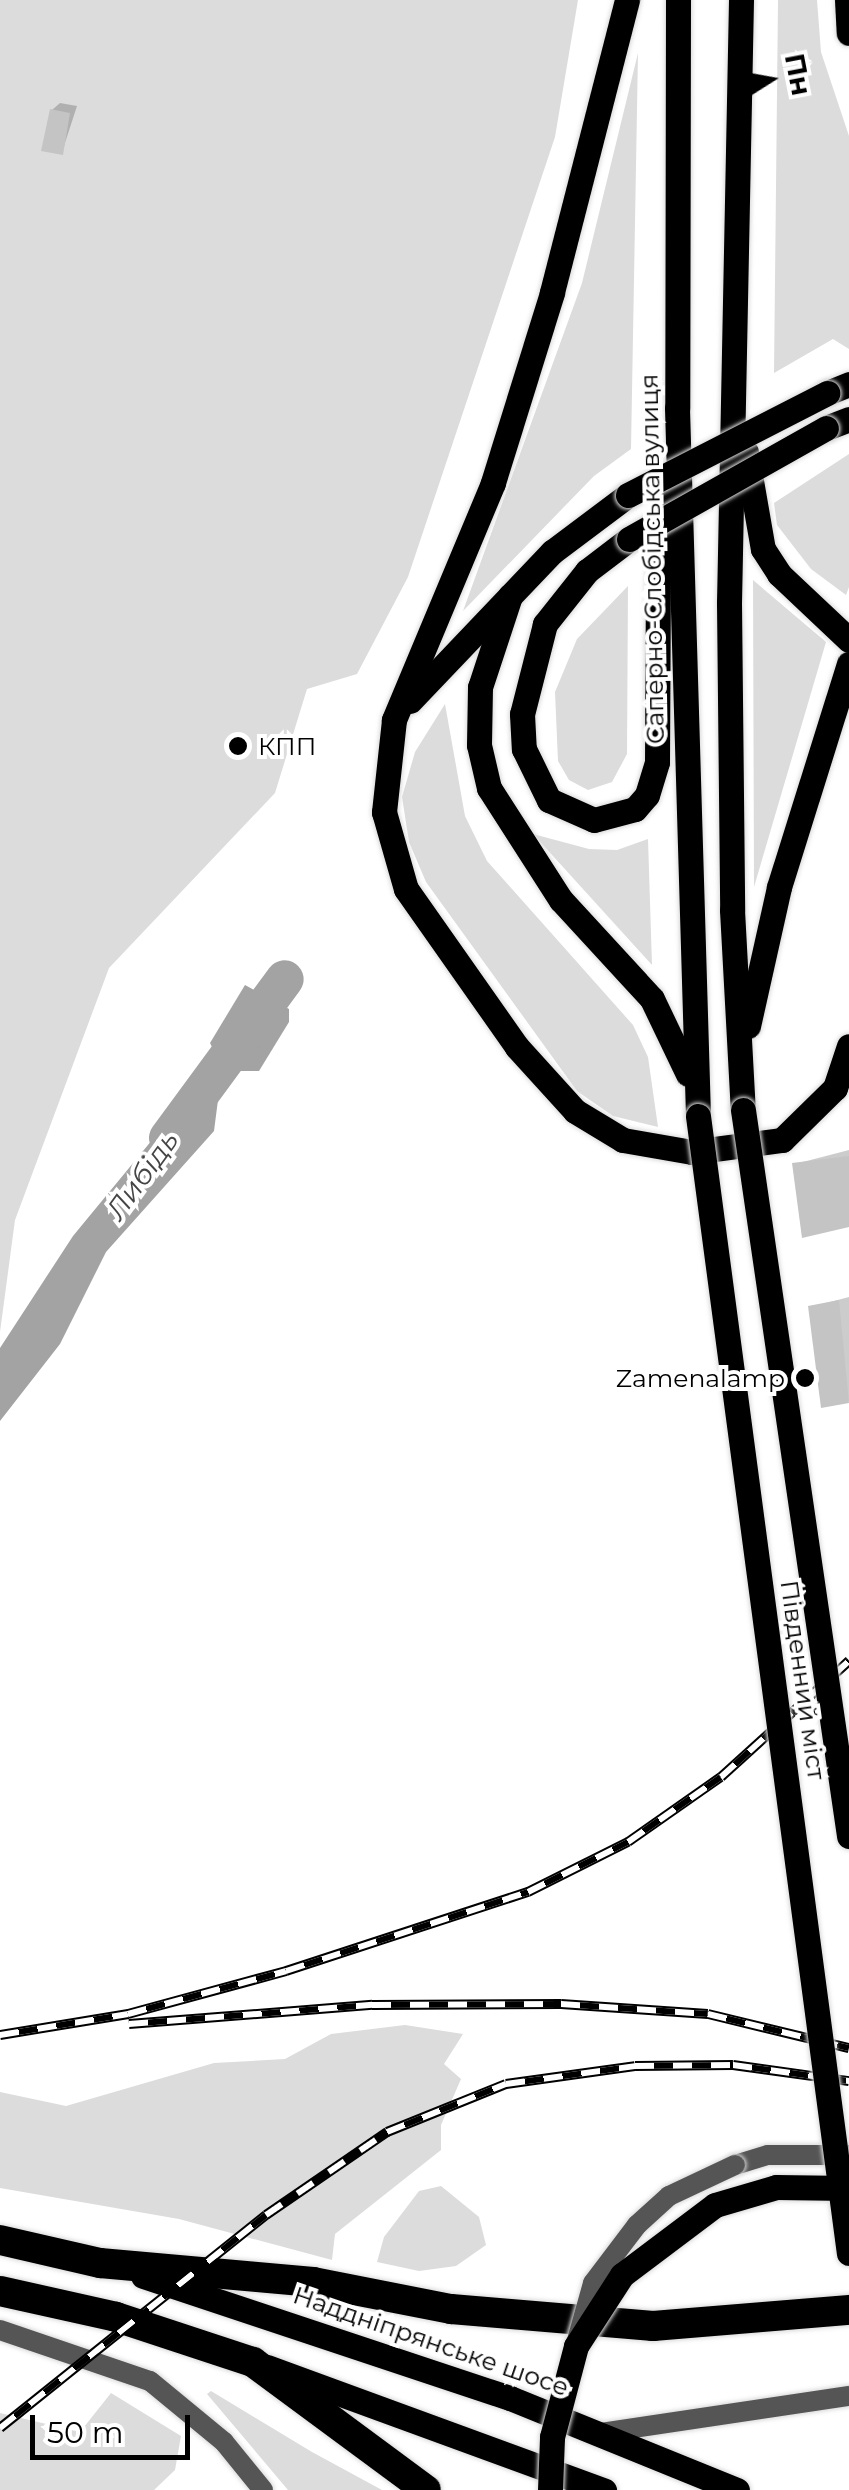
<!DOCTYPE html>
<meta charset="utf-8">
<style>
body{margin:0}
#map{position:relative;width:849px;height:2490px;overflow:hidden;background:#fff;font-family:Montserrat,sans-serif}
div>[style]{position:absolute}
.green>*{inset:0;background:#dcdcdc}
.water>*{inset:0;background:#a3a3a3}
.shadow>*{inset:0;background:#0003}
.river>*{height:38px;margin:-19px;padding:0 19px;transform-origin:19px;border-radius:19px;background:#a3a3a3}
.building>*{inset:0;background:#c4c4c4}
.roads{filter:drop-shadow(0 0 2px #dbdbdb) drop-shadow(0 0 2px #dbdbdb)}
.street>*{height:20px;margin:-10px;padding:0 10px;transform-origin:10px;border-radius:10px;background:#555}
.primary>*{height:25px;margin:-12.5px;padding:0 12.5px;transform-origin:12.5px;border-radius:12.5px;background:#000}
.highway>*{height:30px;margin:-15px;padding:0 15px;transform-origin:15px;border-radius:15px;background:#000}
.rail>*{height:10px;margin-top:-5px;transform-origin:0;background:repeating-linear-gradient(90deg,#fff 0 19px,#000 0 38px);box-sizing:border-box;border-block:2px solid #000}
.bridges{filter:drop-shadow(0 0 2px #dbdbdb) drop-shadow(0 0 2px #dbdbdb)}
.street-bridge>*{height:20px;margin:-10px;padding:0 10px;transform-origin:10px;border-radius:10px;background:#555}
.primary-bridge>*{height:25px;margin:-12.5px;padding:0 12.5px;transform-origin:12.5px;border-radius:12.5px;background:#000}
.dots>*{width:28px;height:28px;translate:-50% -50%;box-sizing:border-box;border:5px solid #fff;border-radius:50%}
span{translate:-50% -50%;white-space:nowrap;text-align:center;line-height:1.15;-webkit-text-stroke:8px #fff;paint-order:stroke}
.street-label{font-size:25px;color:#000}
.poi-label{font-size:25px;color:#000}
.left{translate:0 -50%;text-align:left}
.right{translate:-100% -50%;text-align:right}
.water-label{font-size:28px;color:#444;font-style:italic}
.north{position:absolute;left:719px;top:30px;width:100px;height:100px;-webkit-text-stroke:8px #fff;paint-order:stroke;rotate:79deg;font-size:28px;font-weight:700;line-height:40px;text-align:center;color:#000}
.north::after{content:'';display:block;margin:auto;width:35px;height:45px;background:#000;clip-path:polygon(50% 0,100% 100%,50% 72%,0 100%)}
.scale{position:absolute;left:30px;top:2415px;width:160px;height:45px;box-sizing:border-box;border:5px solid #000;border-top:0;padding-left:12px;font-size:30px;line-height:35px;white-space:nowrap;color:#000;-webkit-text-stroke:8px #fff;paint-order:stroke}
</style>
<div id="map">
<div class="green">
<div style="clip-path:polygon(0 0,578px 0,555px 137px,408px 577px,357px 674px,307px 689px,275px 793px,109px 968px,15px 1220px,0 1332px)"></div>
<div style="clip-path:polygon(778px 0,817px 0,821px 52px,849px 136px,849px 349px,833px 339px,774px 373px)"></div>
<div style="clip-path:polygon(638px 53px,631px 449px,594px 476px,463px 611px,582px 283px)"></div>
<div style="clip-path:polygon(849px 454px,849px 587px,846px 595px,811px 569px,777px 525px,774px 503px)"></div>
<div style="clip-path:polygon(753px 580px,826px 642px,754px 887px)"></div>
<div style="clip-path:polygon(628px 586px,627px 754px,612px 782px,588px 790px,569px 780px,558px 761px,555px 692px,577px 639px)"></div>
<div style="clip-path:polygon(445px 704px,465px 816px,487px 861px,633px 1025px,648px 1057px,658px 1127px,613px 1116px,577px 1091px,426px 882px,409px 842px,402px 797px,415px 752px)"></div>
<div style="clip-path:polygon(533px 834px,589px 849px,617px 850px,648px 839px,652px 965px)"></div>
<div style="clip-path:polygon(405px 2025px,463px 2034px,444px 2064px,461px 2079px,441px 2125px,441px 2150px,335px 2234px,332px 2260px,179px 2219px,0 2188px,0 2092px,66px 2106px,214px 2063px,285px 2059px,331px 2034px)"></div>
<div style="clip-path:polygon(441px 2186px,479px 2217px,486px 2245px,456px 2266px,419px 2271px,377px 2262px,384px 2237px,419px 2191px)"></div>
<div style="clip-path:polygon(0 2385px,0 2413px,80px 2432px,111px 2393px,181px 2436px,175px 2470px,154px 2490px,0 2490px)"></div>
<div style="clip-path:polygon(211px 2391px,312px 2452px,382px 2490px,288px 2490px,207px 2394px)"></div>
</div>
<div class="water">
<div style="clip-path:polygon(245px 985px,289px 1009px,289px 1022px,259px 1071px,239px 1071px,217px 1057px,210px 1043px)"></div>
<div style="clip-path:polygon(185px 1100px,218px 1100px,214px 1131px,106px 1252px,60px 1344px,0 1421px,0 1348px,73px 1236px)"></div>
</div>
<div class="shadow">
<div style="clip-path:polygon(60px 103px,77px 106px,62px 152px,52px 110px)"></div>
<div style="clip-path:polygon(849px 1150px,849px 1224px,795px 1164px)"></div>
<div style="clip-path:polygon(849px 1297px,849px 1401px,823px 1405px,811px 1307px)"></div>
</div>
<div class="river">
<div style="left:168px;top:1138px;width:197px;rotate:-53.7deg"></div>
</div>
<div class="building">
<div style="clip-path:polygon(50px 109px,70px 113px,63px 155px,41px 151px)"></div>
<div style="clip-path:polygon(849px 1156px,849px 1227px,802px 1238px,792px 1163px)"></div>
<div style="clip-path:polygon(839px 1300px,849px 1403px,821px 1408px,808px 1306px)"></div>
</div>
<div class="roads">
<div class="street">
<div style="left:735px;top:2165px;width:34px;rotate:-17deg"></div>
<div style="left:768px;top:2155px;width:81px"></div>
<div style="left:0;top:2330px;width:158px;rotate:18.8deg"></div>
<div style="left:150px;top:2381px;width:96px;rotate:39.5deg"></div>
<div style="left:224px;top:2442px;width:62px;rotate:50.9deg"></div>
<div style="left:601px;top:2433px;width:251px;rotate:-8.5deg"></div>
</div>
<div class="primary">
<div style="left:627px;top:0;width:302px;rotate:104.4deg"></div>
<div style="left:552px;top:293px;width:199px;rotate:107.3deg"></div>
<div style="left:493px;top:483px;width:257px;rotate:112.7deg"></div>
<div style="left:394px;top:720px;width:93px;rotate:96.2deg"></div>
<div style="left:384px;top:812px;width:80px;rotate:74.1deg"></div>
<div style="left:406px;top:889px;width:193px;rotate:54.9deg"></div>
<div style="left:517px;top:1047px;width:86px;rotate:47.8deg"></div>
<div style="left:575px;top:1111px;width:56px;rotate:31.1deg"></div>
<div style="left:623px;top:1140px;width:70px;rotate:9.9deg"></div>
<div style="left:692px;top:1152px;width:91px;rotate:-7.6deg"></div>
<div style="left:782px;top:1140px;width:74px;rotate:-44.5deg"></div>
<div style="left:835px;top:1088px;width:44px;rotate:-71.6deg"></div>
<div style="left:678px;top:0;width:408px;rotate:90.1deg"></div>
<div style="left:677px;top:408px;width:708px;rotate:88.3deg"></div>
<div style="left:741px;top:0;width:603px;rotate:91.14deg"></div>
<div style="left:729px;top:603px;width:307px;rotate:89.4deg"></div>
<div style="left:732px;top:910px;width:200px;rotate:86.9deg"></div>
<div style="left:847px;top:0;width:33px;rotate:87deg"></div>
<div style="left:827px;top:393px;width:24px;rotate:-22deg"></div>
<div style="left:826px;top:428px;width:25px;rotate:-21deg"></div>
<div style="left:746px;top:452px;width:98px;rotate:80.1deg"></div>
<div style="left:763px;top:549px;width:30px;rotate:57deg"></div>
<div style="left:779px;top:574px;width:96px;rotate:43.3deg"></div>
<div style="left:629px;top:539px;width:53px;rotate:142.7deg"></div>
<div style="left:587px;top:571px;width:68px;rotate:128.4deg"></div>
<div style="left:545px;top:624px;width:93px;rotate:104.3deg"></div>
<div style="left:522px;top:714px;width:35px;rotate:87deg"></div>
<div style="left:524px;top:749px;width:57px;rotate:63.9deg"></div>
<div style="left:549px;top:800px;width:49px;rotate:24deg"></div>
<div style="left:594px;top:820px;width:42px;rotate:-15deg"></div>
<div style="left:635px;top:809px;width:18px;rotate:-49deg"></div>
<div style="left:647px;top:795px;width:34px;rotate:-73deg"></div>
<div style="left:657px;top:762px;width:182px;rotate:-89.7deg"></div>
<div style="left:658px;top:580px;width:78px;rotate:-84.1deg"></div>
<div style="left:510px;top:596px;width:96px;rotate:108.2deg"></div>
<div style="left:480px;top:687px;width:58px;rotate:91deg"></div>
<div style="left:479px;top:745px;width:44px;rotate:76.9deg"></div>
<div style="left:489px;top:788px;width:133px;rotate:57.3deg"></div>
<div style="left:561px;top:900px;width:134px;rotate:47.4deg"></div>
<div style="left:652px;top:999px;width:83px;rotate:64.4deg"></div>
<div style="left:410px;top:701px;width:206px;rotate:-46.4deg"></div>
<div style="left:552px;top:552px;width:95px;rotate:-36.9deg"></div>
<div style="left:748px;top:1026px;width:142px;rotate:-77.4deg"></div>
<div style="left:779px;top:887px;width:234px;rotate:-72.6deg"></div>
<div style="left:143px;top:2276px;width:387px;rotate:18.4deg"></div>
<div style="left:510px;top:2398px;width:245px;rotate:22.1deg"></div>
<div style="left:267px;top:2367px;width:359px;rotate:20.1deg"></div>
</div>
<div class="highway">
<div style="left:0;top:2240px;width:103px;rotate:13deg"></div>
<div style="left:100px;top:2263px;width:214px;rotate:5.1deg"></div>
<div style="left:313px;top:2282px;width:141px;rotate:11.1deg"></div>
<div style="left:451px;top:2309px;width:203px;rotate:4.8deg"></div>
<div style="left:653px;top:2326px;width:197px;rotate:-4.7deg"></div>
<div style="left:0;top:2291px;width:119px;rotate:12.6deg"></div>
<div style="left:116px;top:2317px;width:144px;rotate:18.2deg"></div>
<div style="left:253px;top:2362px;width:215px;rotate:36.5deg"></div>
</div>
</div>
<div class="rail">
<div style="left:129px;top:2024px;width:244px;rotate:-4.5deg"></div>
<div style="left:372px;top:2005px;width:189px;rotate:-0.3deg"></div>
<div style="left:561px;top:2004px;width:147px;rotate:3.9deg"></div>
<div style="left:708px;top:2014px;width:145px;rotate:13.6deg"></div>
<div style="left:0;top:2035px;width:130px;rotate:-9.3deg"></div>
<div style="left:128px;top:2014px;width:164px;rotate:-15.2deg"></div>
<div style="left:286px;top:1971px;width:255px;rotate:-18.1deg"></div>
<div style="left:528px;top:1892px;width:112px;rotate:-26.6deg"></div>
<div style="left:628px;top:1842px;width:113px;rotate:-35deg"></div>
<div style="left:721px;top:1777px;width:173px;rotate:-42.2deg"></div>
<div style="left:0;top:2428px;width:341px;rotate:-38.7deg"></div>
<div style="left:266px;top:2215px;width:147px;rotate:-34.4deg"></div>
<div style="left:387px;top:2132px;width:128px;rotate:-22deg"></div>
<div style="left:506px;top:2084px;width:130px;rotate:-7.9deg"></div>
<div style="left:635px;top:2066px;width:98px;rotate:-0.6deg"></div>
<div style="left:733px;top:2065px;width:117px;rotate:7.9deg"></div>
</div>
<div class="bridges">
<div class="street-bridge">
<div style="left:576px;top:2344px;width:63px;rotate:-74.4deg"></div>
<div style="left:593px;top:2283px;width:73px;rotate:-52.8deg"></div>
<div style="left:637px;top:2225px;width:43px;rotate:-42.2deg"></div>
<div style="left:669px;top:2196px;width:73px;rotate:-25.2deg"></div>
</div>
<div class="primary-bridge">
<div style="left:628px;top:495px;width:224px;rotate:-27.1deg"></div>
<div style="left:629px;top:539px;width:226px;rotate:-29.4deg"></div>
<div style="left:743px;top:1110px;width:734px;rotate:81.69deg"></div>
<div style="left:698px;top:1116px;width:1147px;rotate:82.44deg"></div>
<div style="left:550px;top:2490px;width:53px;rotate:-87.8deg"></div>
<div style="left:552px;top:2437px;width:94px;rotate:-75.2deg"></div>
<div style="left:576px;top:2346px;width:85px;rotate:-57.1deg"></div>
<div style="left:622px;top:2275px;width:116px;rotate:-37deg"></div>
<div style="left:715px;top:2205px;width:64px;rotate:-16.4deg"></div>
<div style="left:776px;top:2187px;width:73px;rotate:0.8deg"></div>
</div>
</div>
<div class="dots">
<div style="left:238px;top:746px;background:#000"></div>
<div style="left:805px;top:1378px;background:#000"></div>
</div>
<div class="street-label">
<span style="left:652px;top:559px;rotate:-91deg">Саперно-Слобідська вулиця</span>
<span style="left:803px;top:1680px;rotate:82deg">Південний міст</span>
<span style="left:431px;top:2341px;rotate:19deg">Наддніпрянське шосе</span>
</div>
<div class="poi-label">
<span class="left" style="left:258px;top:746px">КПП</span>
<span class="right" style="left:785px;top:1378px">Zamenalamp</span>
</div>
<div class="water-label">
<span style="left:142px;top:1175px;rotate:-54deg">Либідь</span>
</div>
<div class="north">Пн</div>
<div class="scale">50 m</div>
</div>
